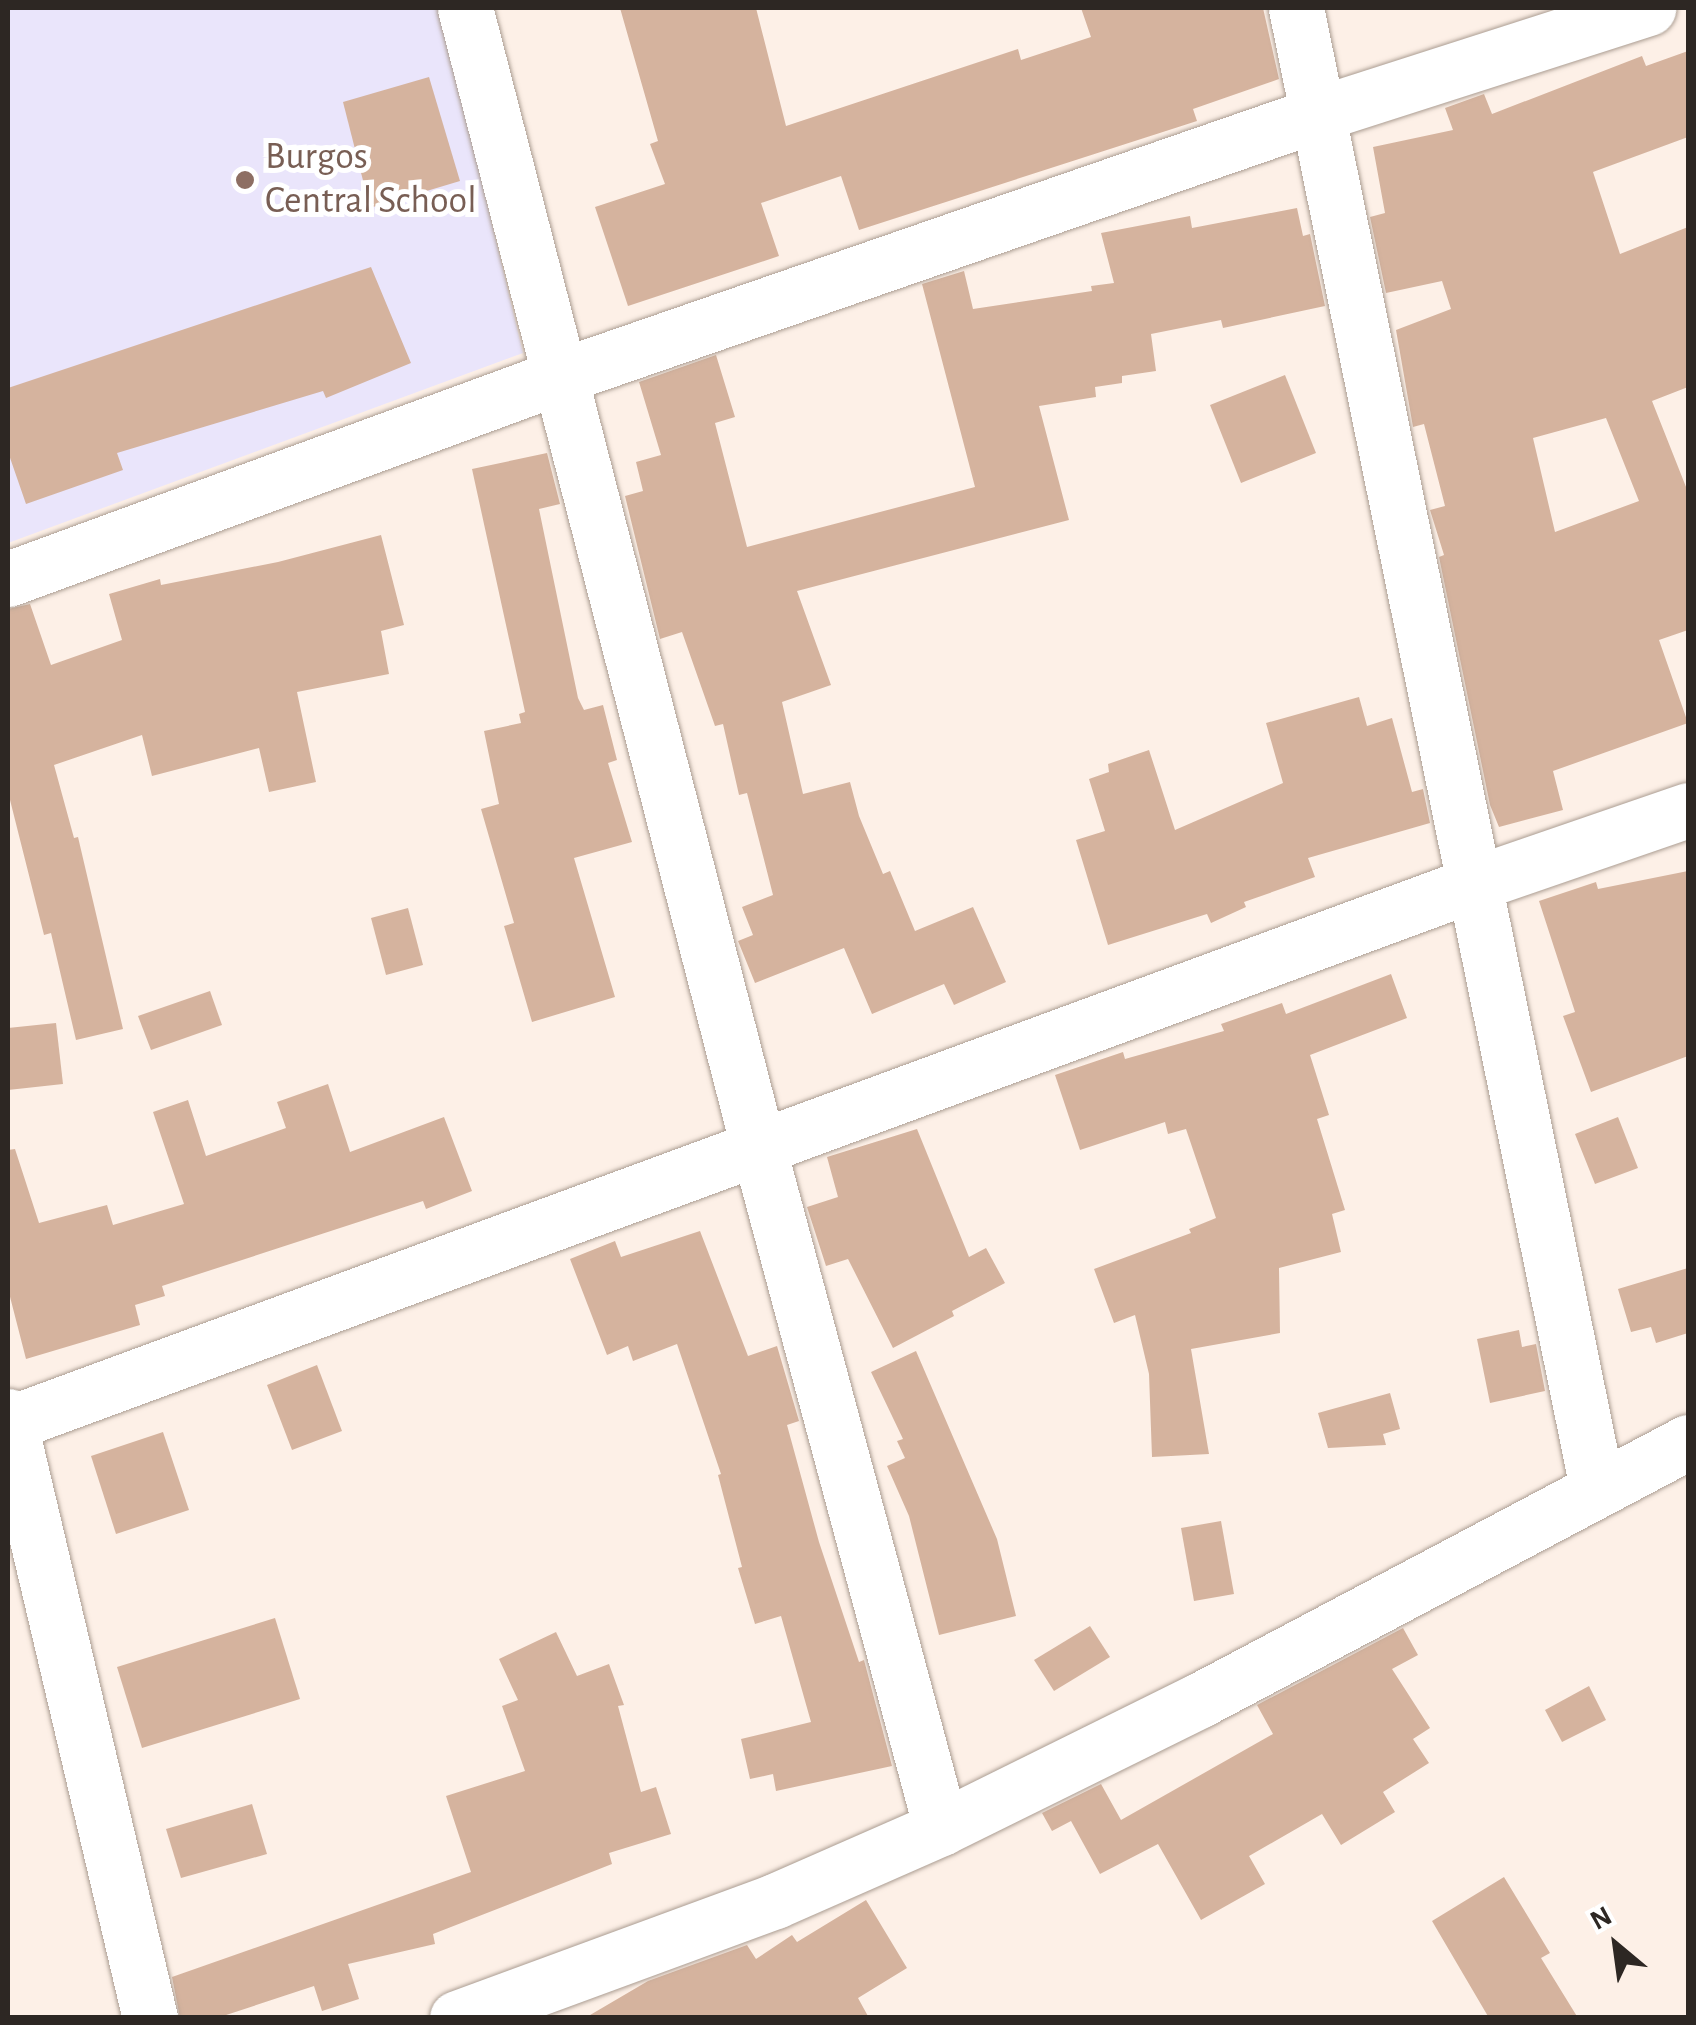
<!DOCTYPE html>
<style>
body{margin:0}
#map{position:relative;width:1696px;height:2025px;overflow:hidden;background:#fdf0e7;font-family:"Alegreya Sans",sans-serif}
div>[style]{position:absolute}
.education>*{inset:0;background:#eae5fb}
.building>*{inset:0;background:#d5b39e}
.roads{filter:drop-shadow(0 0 2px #ab9d92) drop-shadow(0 0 2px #ab9d92)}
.minor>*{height:55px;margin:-27.5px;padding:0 27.5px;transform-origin:27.5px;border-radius:27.5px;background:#fff}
.dots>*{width:28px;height:28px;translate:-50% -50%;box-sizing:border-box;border:5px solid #fff;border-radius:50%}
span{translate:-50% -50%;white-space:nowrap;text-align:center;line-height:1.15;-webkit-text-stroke:10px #fff;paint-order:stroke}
.education-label{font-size:38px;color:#785e54}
.left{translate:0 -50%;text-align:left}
.frame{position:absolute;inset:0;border:10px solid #2d2723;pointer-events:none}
.north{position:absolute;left:1566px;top:1895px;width:100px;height:100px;-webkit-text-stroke:8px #fff;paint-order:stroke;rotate:331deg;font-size:28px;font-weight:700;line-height:40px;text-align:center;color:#2d2723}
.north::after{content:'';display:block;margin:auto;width:35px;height:45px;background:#2d2723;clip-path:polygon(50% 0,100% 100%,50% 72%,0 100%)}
</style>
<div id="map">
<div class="education">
<div style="clip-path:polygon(8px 8px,440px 8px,523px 353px,8px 543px)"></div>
</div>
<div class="building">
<div style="clip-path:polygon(620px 8px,756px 8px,786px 126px,1018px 49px,1021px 60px,1091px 37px,1081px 8px,1263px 8px,1279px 79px,1193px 109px,1197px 121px,859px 230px,841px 176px,761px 203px,779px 256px,628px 306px,595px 207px,665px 184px,650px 144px,658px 141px)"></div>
<div style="clip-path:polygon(evenodd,1688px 51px,1688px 137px,1593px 172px,1620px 254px,1688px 227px,1688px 387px,1652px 401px,1688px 492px,1688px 630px,1659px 640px,1688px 723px,1553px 771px,1563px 810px,1499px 827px,1490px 805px,1439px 557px,1444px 555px,1430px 510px,1445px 506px,1424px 424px,1413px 427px,1396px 330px,1451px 309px,1442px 281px,1386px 293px,1370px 217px,1385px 213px,1373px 147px,1453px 130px,1445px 108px,1484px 94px,1492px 114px,1642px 56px,1646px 66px,1688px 51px,1606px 418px,1639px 501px,1555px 532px,1533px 438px,1606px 418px)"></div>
<div style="clip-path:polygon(429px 77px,460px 181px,370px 208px,343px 102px)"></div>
<div style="clip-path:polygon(1297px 208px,1303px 236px,1310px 234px,1325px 306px,1223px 328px,1221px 320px,1151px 334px,1156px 371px,1122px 376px,1122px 383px,1095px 387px,1096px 397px,1039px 406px,1069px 520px,797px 591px,831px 685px,782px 702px,803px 794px,850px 782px,859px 816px,883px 874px,890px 871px,915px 931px,973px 907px,1006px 982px,954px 1005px,944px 984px,872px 1014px,844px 948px,755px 983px,738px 941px,753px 935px,742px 907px,773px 895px,747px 793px,739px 795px,723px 724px,715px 726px,682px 632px,660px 639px,625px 496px,643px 491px,636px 462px,661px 455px,639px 382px,716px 355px,735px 417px,715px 423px,747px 547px,975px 487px,922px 284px,964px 271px,973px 309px,1092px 291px,1091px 286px,1114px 283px,1101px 233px,1190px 216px,1192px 228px)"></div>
<div style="clip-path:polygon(371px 267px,411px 363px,326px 398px,323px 391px,117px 453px,123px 470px,26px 504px,8px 452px,8px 388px)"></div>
<div style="clip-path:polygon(1285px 375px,1316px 453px,1241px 483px,1210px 405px)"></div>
<div style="clip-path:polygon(547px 453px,560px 504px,539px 509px,578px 698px,584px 710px,603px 705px,617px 760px,608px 763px,632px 842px,574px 858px,615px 997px,532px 1022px,504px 926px,514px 923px,481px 809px,499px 804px,484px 731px,521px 723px,519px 714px,525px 712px,472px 469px)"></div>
<div style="clip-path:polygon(381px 535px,404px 625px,381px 631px,389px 674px,297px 692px,316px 782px,269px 792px,259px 748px,152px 776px,142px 735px,54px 765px,74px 838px,78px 837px,123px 1029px,76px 1040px,51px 933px,44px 935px,8px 792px,8px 609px,30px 604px,51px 665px,122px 640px,109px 594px,160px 579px,161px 585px,278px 562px)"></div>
<div style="clip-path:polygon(1359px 697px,1367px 726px,1392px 718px,1412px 792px,1423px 789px,1430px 823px,1308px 858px,1315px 877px,1244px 902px,1246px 907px,1211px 923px,1207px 914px,1108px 945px,1076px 840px,1105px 831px,1089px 779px,1109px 772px,1108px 764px,1149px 750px,1175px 830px,1283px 783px,1266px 723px)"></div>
<div style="clip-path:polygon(1688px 871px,1688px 1056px,1591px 1092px,1563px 1016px,1575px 1012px,1539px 901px,1596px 882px,1598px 889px)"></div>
<div style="clip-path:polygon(408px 908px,423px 965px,386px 975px,371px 918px)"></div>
<div style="clip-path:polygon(1391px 974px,1407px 1018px,1310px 1055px,1329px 1115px,1317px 1119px,1345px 1210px,1332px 1214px,1341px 1252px,1279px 1268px,1280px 1333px,1191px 1349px,1209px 1454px,1152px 1457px,1149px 1374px,1135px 1315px,1114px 1323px,1094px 1269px,1191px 1233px,1189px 1229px,1216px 1218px,1186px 1129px,1168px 1134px,1165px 1122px,1080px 1150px,1055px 1075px,1123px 1052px,1125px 1059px,1224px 1031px,1221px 1024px,1282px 1003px,1286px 1014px)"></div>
<div style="clip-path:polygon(210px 991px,222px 1025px,151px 1050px,138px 1016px)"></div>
<div style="clip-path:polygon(56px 1023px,63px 1084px,8px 1090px,8px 1028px)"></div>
<div style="clip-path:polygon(328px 1084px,350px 1152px,444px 1117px,472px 1191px,426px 1209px,423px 1201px,162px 1286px,165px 1296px,135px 1305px,140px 1325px,26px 1359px,8px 1289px,8px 1150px,15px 1149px,39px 1223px,107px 1205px,113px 1225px,184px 1204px,153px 1112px,188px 1100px,206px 1156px,286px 1128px,277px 1102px)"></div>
<div style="clip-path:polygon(1618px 1117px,1638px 1168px,1595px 1184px,1575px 1134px)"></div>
<div style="clip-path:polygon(917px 1129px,969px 1257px,986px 1248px,1005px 1283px,952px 1311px,954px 1316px,893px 1348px,848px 1259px,826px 1266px,807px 1207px,838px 1197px,827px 1157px)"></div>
<div style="clip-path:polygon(700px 1231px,748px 1356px,777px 1346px,799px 1421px,787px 1425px,819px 1542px,859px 1662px,864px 1660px,892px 1766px,776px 1791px,773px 1774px,750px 1779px,741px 1739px,811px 1722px,781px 1616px,755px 1624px,738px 1568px,742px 1567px,718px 1475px,721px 1474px,677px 1344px,633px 1361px,628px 1346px,607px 1355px,570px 1259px,615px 1241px,621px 1257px)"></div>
<div style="clip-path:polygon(1688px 1268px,1688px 1333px,1656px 1343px,1651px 1327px,1631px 1332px,1618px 1289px)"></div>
<div style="clip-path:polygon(1519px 1330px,1522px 1347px,1536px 1344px,1545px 1391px,1490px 1403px,1477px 1339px)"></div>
<div style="clip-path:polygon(916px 1351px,997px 1539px,1016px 1616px,939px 1635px,909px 1516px,887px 1466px,905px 1458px,897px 1441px,903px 1439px,871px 1372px)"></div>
<div style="clip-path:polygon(317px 1365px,342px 1431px,292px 1450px,267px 1385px)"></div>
<div style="clip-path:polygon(1390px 1393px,1400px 1429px,1383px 1434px,1386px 1445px,1328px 1448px,1318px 1413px)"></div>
<div style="clip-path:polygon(163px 1432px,189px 1510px,116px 1534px,91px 1456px)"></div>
<div style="clip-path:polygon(1221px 1521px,1234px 1594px,1194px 1601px,1181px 1528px)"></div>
<div style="clip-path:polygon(275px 1618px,300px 1699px,142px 1748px,117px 1667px)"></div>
<div style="clip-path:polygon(1090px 1626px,1110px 1657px,1054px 1691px,1034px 1660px)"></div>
<div style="clip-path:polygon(1403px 1628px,1418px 1655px,1392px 1669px,1430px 1728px,1413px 1739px,1429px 1763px,1383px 1792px,1395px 1812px,1341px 1845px,1322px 1814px,1249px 1856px,1265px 1884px,1201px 1920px,1158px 1844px,1100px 1874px,1071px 1821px,1052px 1831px,1042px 1813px,1101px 1784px,1121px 1820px,1273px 1734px,1257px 1705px)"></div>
<div style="clip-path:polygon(556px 1632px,577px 1676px,609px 1664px,624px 1705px,618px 1706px,641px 1792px,656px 1787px,671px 1834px,609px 1853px,612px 1864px,433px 1934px,435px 1944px,348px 1964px,359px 1999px,322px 2011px,314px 1986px,217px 2018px,180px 2018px,172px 1977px,471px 1872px,446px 1796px,525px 1771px,502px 1706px,518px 1700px,499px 1659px)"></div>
<div style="clip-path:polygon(1589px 1686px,1606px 1720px,1562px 1742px,1545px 1710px)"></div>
<div style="clip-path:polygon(252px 1804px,267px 1854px,181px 1878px,166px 1829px)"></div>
<div style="clip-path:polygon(1504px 1877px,1550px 1953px,1541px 1958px,1578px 2018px,1489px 2018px,1432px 1921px)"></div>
<div style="clip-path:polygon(866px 1900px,907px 1968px,858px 1998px,869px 2018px,585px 2018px,648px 1981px,747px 1945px,756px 1959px,792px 1935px,797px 1942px)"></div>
</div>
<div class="roads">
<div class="minor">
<div style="left:465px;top:8px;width:1175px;rotate:75.56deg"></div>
<div style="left:758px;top:1146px;width:706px;rotate:74.98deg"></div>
<div style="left:1296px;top:8px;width:1510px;rotate:78.5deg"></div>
<div style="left:8px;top:579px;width:589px;rotate:-20.16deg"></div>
<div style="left:561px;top:376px;width:801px;rotate:-19.09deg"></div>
<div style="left:1318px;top:114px;width:347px;rotate:-17.8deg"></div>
<div style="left:8px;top:1416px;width:619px;rotate:76.73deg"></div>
<div style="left:8px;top:1424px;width:1561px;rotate:-20.23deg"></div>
<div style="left:1473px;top:884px;width:227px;rotate:-19deg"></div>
<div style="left:457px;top:2018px;width:339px;rotate:-20.2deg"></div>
<div style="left:775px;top:1901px;width:181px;rotate:-23.7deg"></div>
<div style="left:941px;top:1828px;width:289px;rotate:-26.3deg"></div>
<div style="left:1200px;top:1700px;width:552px;rotate:-27.86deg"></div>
</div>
</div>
<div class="dots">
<div style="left:245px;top:180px;background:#8d6e63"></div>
</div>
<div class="education-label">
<span class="left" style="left:265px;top:180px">Burgos<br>Central School</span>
</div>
<div class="frame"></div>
<div class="north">N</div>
</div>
